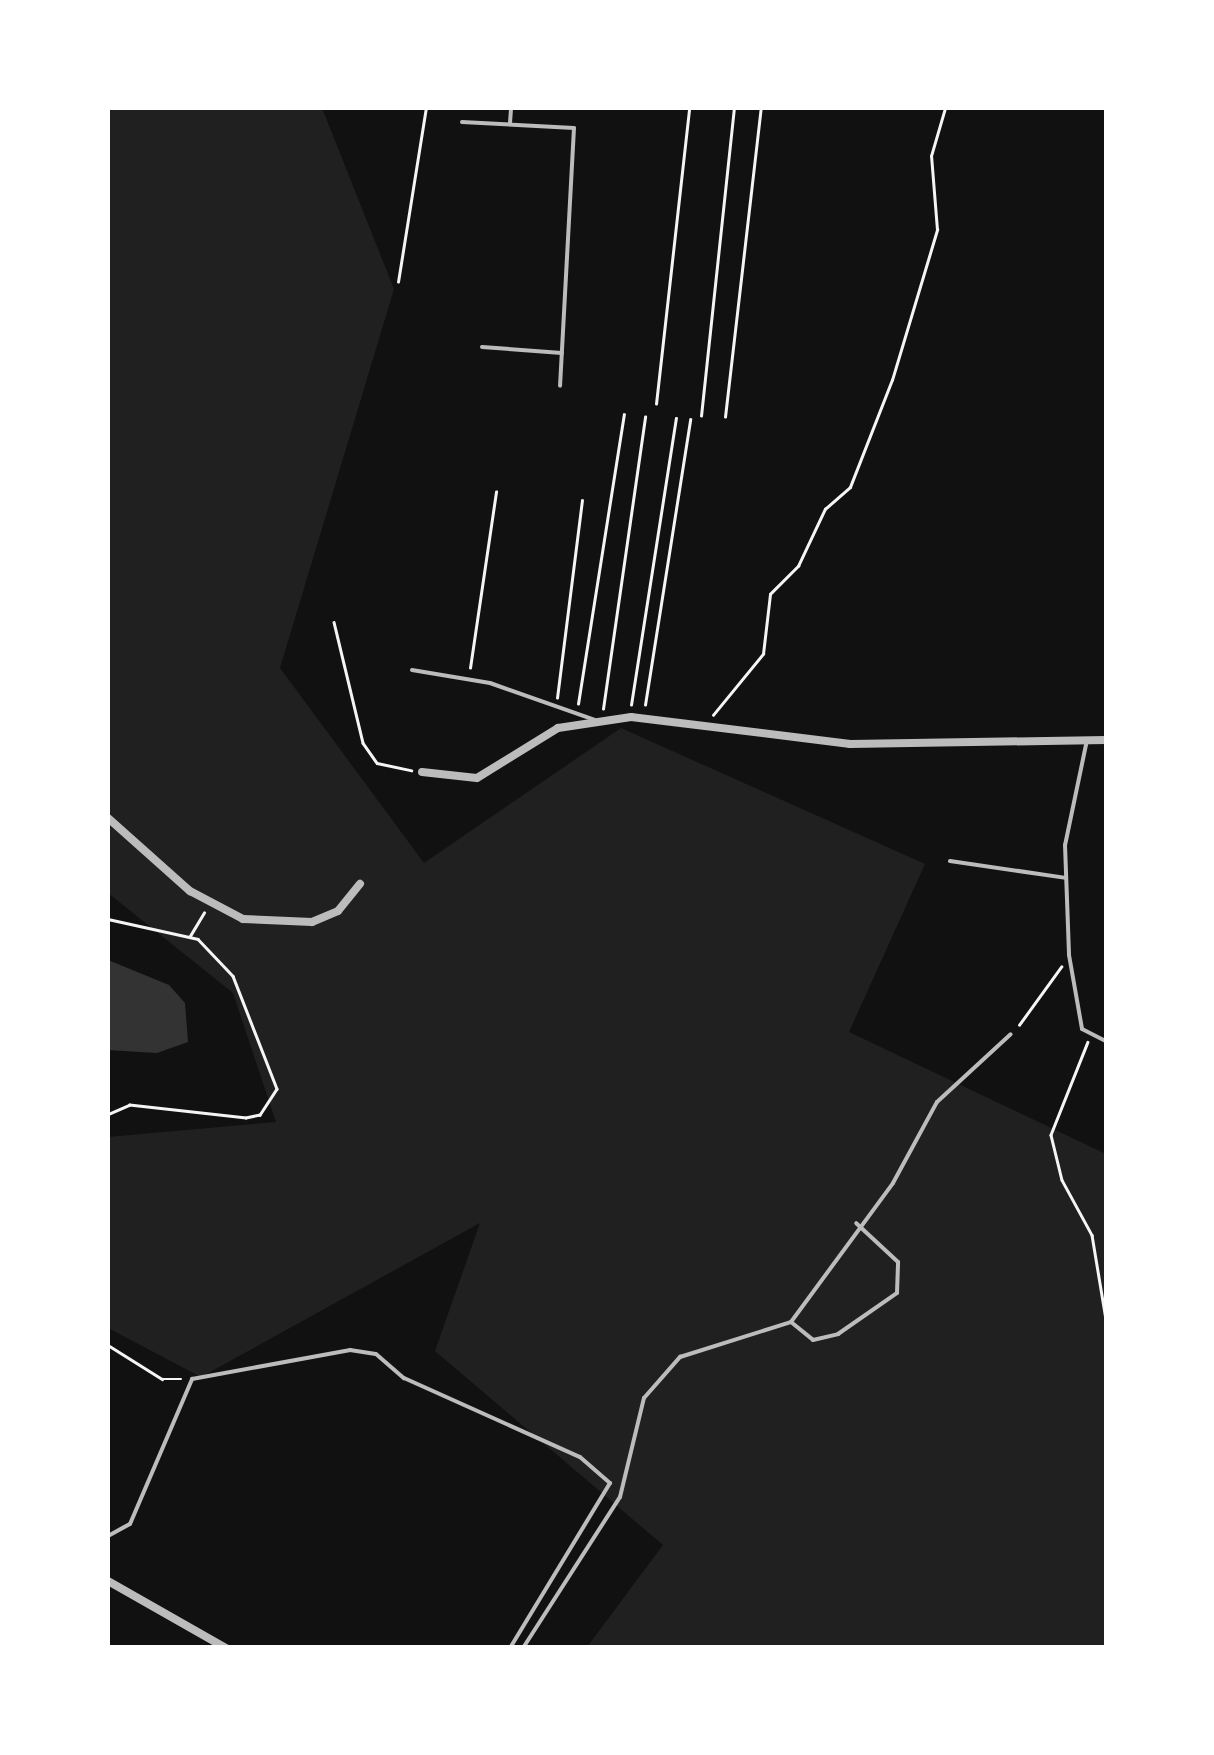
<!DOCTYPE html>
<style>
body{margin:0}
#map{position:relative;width:1214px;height:1755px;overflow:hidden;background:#111;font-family:"Source Sans 3",sans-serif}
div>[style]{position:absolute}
.green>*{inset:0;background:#202020}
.water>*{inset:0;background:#333}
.path>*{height:2.5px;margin:-1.25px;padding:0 1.25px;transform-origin:1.25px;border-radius:1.25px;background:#f5f5f5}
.service>*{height:4px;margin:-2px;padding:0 2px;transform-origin:2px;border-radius:2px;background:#bcbcbc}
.minor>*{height:8px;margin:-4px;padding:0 4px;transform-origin:4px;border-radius:4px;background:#bcbcbc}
span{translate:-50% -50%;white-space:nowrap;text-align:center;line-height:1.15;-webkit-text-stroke:8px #fff;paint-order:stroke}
.frame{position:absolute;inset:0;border:110px solid #fff;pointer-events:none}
</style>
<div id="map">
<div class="green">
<div style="clip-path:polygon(108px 108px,322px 108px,394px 289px,280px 668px,424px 863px,621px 728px,925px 864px,849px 1032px,1106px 1154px,1106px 1647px,587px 1647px,663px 1545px,435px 1351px,480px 1223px,201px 1377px,108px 1328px,108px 1137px,276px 1122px,233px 993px,108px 893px)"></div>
</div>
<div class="water">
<div style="clip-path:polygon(108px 960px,169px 985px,185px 1003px,188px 1042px,157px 1053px,108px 1050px)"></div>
</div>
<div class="path">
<div style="left:398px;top:282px;width:176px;rotate:-80.9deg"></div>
<div style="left:656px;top:404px;width:298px;rotate:-83.6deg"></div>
<div style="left:701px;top:416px;width:310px;rotate:-83.9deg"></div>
<div style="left:725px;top:417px;width:311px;rotate:-83.4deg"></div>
<div style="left:334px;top:622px;width:124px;rotate:76.5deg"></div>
<div style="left:363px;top:743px;width:24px;rotate:55deg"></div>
<div style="left:377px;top:763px;width:35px;rotate:12deg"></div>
<div style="left:470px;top:668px;width:178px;rotate:-81.6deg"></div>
<div style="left:557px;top:698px;width:199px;rotate:-82.8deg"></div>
<div style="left:578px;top:704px;width:293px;rotate:-81deg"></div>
<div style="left:631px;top:705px;width:290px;rotate:-81.1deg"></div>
<div style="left:645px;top:705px;width:289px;rotate:-81deg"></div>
<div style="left:603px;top:709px;width:295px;rotate:-81.8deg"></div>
<div style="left:713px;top:715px;width:79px;rotate:-50.7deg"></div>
<div style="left:763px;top:654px;width:60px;rotate:-83.3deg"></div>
<div style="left:770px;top:594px;width:40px;rotate:-45deg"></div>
<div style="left:798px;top:566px;width:63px;rotate:-64.7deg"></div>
<div style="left:825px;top:509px;width:33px;rotate:-41deg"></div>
<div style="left:850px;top:487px;width:115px;rotate:-68.6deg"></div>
<div style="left:892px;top:380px;width:157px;rotate:-73.3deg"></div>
<div style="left:937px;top:230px;width:74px;rotate:-94.6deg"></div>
<div style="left:931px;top:156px;width:50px;rotate:-73.7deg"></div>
<div style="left:108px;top:919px;width:92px;rotate:12.5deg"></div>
<div style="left:198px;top:939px;width:51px;rotate:46.6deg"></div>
<div style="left:233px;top:976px;width:121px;rotate:68.7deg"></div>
<div style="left:277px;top:1089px;width:31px;rotate:123deg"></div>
<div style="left:260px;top:1115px;width:14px;rotate:168deg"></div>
<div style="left:246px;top:1118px;width:117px;rotate:-173.6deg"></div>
<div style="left:130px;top:1105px;width:24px;rotate:156deg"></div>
<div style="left:190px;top:936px;width:27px;rotate:-59deg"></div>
<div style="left:1019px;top:1025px;width:72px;rotate:-54.1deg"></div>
<div style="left:1088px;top:1042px;width:100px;rotate:111.7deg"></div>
<div style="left:1051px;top:1135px;width:46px;rotate:76.3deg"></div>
<div style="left:1062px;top:1180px;width:63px;rotate:61.4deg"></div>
<div style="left:1092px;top:1235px;width:86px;rotate:80.6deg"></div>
<div style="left:108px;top:1345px;width:64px;rotate:32.2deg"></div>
<div style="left:162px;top:1379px;width:19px"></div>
</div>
<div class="service">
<div style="left:462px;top:122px;width:112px;rotate:3.1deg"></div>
<div style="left:574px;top:128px;width:258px;rotate:93.1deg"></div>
<div style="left:510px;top:123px;width:15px;rotate:-86deg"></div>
<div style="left:482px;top:347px;width:80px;rotate:4.3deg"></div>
<div style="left:412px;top:670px;width:79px;rotate:9.5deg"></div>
<div style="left:490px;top:683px;width:111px;rotate:19.4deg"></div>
<div style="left:1087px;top:740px;width:107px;rotate:101.8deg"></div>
<div style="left:1065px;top:845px;width:110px;rotate:87.9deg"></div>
<div style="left:1069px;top:955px;width:75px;rotate:80deg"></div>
<div style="left:1082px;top:1029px;width:27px;rotate:27deg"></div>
<div style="left:950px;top:861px;width:117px;rotate:8.3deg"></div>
<div style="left:791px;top:1322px;width:28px;rotate:39deg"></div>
<div style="left:813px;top:1340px;width:26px;rotate:-13deg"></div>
<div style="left:838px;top:1334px;width:72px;rotate:-34.8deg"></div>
<div style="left:897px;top:1293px;width:31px;rotate:-88deg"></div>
<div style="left:898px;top:1262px;width:57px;rotate:-137.1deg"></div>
<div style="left:108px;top:1536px;width:25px;rotate:-29deg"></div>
<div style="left:130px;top:1524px;width:158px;rotate:-66.8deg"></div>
<div style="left:192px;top:1379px;width:161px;rotate:-10.4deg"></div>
<div style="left:350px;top:1350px;width:26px;rotate:9deg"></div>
<div style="left:376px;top:1354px;width:37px;rotate:41deg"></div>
<div style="left:404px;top:1378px;width:193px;rotate:24.2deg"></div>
<div style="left:580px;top:1457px;width:40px;rotate:41deg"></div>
<div style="left:610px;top:1483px;width:193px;rotate:121.2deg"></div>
<div style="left:523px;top:1648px;width:179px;rotate:-57.3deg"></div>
<div style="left:620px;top:1497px;width:102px;rotate:-76.4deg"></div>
<div style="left:644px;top:1398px;width:55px;rotate:-48.7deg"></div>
<div style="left:680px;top:1357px;width:116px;rotate:-17.5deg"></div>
<div style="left:791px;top:1322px;width:172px;rotate:-53.7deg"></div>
<div style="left:893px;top:1183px;width:92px;rotate:-61.5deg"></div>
<div style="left:937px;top:1102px;width:100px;rotate:-42.6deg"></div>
</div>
<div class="minor">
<div style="left:422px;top:772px;width:55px;rotate:6.2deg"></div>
<div style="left:477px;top:778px;width:95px;rotate:-31.7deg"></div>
<div style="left:558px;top:728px;width:74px;rotate:-8.6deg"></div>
<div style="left:631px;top:717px;width:221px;rotate:7deg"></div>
<div style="left:850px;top:744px;width:256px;rotate:-0.9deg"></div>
<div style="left:108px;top:818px;width:110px;rotate:41.7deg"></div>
<div style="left:190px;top:891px;width:60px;rotate:27.8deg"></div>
<div style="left:243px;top:919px;width:69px;rotate:2.5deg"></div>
<div style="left:312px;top:922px;width:28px;rotate:-23deg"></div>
<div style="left:338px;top:911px;width:35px;rotate:-51deg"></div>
<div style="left:108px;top:1581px;width:136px;rotate:29.6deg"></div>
</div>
<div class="frame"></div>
</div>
